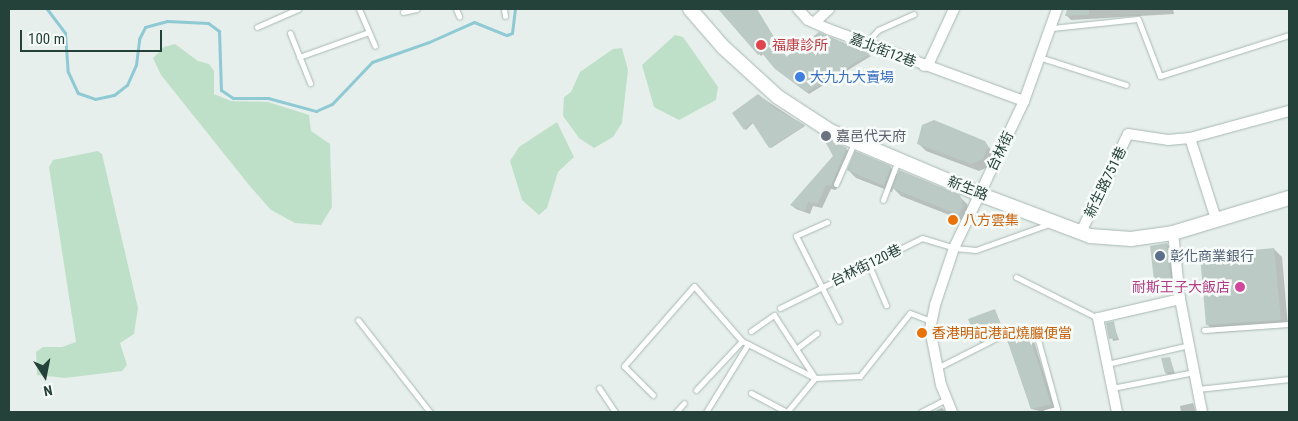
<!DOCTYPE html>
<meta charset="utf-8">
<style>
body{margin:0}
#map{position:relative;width:1298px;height:421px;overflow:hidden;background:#e6efeb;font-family:"Roboto Condensed","Noto Sans TC",sans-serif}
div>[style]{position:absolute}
.green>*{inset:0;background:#bfe0c8}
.shadow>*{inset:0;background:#0003}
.stream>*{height:3px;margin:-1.5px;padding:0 1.5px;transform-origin:1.5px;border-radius:1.5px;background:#8ec9d4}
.building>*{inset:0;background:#bbcac4}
.roads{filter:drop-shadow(0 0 1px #a8b8b2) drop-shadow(0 0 1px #a8b8b2)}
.lane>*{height:5px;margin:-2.5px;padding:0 2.5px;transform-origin:2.5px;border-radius:2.5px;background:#fff}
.street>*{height:10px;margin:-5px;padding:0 5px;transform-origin:5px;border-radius:5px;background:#fff}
.secondary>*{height:14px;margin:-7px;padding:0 7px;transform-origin:7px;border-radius:7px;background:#fff}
.dots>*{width:14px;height:14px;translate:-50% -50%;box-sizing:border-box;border:2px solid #f7fbf9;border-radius:50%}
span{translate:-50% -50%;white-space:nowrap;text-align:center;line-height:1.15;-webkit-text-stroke:5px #f7fbf9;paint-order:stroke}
.health-label{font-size:14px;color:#be3a42}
.left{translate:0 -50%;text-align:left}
.street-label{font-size:14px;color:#24423a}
.shop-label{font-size:14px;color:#366cbe}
.worship-label{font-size:14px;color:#5b616d}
.food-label{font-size:14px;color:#c56008}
.service-label{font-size:14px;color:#4e5e75}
.hotel-label{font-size:14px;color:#b23c85}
.right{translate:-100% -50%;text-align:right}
.frame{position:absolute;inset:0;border:10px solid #24423a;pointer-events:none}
.north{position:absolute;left:20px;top:351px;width:50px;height:50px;-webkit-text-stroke:4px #f7fbf9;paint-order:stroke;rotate:169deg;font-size:14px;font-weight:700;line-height:20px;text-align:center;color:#24423a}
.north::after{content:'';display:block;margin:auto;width:18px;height:22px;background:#24423a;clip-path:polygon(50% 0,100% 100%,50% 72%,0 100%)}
.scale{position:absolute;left:20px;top:30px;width:142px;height:22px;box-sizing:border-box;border:2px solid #24423a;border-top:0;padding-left:6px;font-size:15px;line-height:18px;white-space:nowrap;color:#24423a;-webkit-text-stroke:4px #f7fbf9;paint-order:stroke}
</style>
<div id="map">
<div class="green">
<div style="clip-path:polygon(675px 35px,683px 37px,718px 87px,716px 100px,679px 120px,654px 107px,642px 65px)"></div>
<div style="clip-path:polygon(175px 44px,198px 61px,209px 64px,214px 71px,214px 94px,231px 101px,268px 102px,309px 115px,311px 131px,330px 144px,332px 207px,321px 225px,295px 223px,271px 210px,249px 185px,161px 75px,153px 58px,164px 47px)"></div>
<div style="clip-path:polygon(622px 48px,628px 70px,622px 123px,613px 137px,594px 148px,579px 138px,563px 116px,564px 97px,571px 92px,580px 72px,613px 49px)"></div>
<div style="clip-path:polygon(557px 122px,574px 157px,558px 172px,547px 208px,539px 215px,522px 200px,510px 161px,519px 147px)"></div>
<div style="clip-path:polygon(98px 151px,102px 154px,138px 308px,134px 334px,120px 343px,127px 365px,122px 371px,65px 378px,37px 375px,36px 352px,43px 347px,62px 347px,76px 342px,49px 167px,53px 160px)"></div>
</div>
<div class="shadow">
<div style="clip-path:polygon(720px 9px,756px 9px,787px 58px,819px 34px,871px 56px,809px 94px,779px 71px,764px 53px,761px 56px)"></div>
<div style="clip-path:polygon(1069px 9px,1173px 9px,1174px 14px,1071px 20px,1067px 16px)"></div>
<div style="clip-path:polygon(758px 95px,805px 126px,771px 148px,754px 122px,746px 130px,733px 113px)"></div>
<div style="clip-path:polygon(984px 142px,995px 154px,991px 166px,979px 171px,926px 151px,918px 143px)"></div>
<div style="clip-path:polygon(846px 149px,851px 153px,836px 190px,831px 189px,822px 208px,813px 206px,810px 214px,796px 209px,791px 205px)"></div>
<div style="clip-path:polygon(890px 167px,898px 175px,959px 196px,967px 204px,970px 214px,967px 222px,901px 196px,893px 188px,892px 192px,856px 178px,848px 170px)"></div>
<div style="clip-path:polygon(1167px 244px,1172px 249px,1176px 285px,1160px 284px,1155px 279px)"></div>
<div style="clip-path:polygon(1274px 249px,1282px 257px,1288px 327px,1215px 333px,1208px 325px)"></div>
<div style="clip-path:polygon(995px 311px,1006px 335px,982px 344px,978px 340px)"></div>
<div style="clip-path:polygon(1113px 323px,1119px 340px,1113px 341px,1108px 324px)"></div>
<div style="clip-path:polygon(1027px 329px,1032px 335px,1055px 409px,1044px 412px,1031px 409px,1006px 335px)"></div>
<div style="clip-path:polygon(1170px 358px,1175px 374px,1168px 375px,1166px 373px)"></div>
<div style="clip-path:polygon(1193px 403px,1196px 412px,1181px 412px,1180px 406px)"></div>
<div style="clip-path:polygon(942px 408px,946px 412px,933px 412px)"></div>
</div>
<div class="stream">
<div style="left:47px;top:9px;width:30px;rotate:53deg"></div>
<div style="left:65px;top:33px;width:39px;rotate:86deg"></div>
<div style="left:68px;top:72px;width:23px;rotate:65deg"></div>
<div style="left:78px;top:93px;width:18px;rotate:19deg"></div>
<div style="left:95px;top:99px;width:19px;rotate:-12deg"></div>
<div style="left:114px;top:95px;width:16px;rotate:-38deg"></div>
<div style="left:127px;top:85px;width:22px;rotate:-66deg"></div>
<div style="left:136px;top:65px;width:26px;rotate:-83deg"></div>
<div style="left:139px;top:39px;width:13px;rotate:-63deg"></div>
<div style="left:145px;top:27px;width:23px;rotate:-15deg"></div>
<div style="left:167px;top:21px;width:41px;rotate:2.8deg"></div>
<div style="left:208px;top:23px;width:14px;rotate:36deg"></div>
<div style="left:219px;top:31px;width:59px;rotate:88.1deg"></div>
<div style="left:221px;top:90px;width:14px;rotate:34deg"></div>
<div style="left:233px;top:98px;width:35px"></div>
<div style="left:268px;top:98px;width:50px;rotate:15.2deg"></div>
<div style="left:316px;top:111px;width:17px;rotate:-24deg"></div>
<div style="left:332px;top:104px;width:58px;rotate:-46.4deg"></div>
<div style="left:372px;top:62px;width:60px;rotate:-19.3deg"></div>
<div style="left:429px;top:42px;width:49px;rotate:-24deg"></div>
<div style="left:474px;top:22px;width:35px;rotate:22deg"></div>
<div style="left:507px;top:35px;width:5px;rotate:-22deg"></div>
<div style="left:512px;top:33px;width:24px;rotate:-83deg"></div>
</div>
<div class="building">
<div style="clip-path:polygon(718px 9px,757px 9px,786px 57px,819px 32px,870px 54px,806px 92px,775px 69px,761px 52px,758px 55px)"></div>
<div style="clip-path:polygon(1067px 9px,1089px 9px,1089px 15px,1065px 16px)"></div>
<div style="clip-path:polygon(758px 94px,777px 110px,805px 125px,769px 148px,752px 122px,744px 130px,732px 113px)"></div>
<div style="clip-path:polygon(934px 120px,985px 141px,988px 146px,983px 159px,971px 164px,917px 144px,922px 125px)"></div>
<div style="clip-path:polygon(822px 136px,847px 148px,831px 186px,826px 185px,818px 204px,808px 202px,805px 211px,790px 205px,833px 156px)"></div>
<div style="clip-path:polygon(855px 151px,891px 166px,884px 186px,847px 170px)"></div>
<div style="clip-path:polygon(899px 170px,960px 195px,963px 206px,959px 215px,892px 188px)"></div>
<div style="clip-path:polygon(1167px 243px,1171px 280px,1154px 280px,1150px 246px)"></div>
<div style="clip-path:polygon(1274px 248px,1281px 320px,1206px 325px,1200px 255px)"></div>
<div style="clip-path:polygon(995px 309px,1003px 331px,977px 341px,968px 319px)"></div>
<div style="clip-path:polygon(1114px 321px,1117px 338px,1109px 339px,1106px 323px)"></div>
<div style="clip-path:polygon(1027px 328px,1051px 404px,1031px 409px,1005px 334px)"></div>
<div style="clip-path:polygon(1170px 357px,1173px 371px,1165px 373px,1161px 358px)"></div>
</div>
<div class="roads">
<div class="lane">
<div style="left:359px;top:9px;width:40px;rotate:66.6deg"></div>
<div style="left:456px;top:9px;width:8px;rotate:67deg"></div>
<div style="left:504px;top:9px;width:7px;rotate:82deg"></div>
<div style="left:403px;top:12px;width:14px;rotate:-12deg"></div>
<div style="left:257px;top:27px;width:45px;rotate:-23.7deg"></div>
<div style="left:1052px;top:28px;width:86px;rotate:-6deg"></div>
<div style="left:1138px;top:19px;width:61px;rotate:68.9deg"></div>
<div style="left:1160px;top:76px;width:135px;rotate:-17.6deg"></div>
<div style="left:290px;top:33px;width:54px;rotate:68.2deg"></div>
<div style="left:866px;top:43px;width:18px;rotate:-47deg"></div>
<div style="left:878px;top:30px;width:39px;rotate:-24deg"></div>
<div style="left:299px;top:57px;width:74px;rotate:-19.7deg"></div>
<div style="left:1042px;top:58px;width:88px;rotate:17.8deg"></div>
<div style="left:836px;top:184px;width:45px;rotate:-66.3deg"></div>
<div style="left:883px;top:200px;width:43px;rotate:-69.4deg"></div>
<div style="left:827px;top:222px;width:34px;rotate:156deg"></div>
<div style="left:796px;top:236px;width:95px;rotate:63.2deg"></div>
<div style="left:868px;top:263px;width:46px;rotate:66.8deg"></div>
<div style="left:1016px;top:277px;width:92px;rotate:26.6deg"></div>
<div style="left:780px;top:308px;width:158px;rotate:-26.2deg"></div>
<div style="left:922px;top:238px;width:34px;rotate:17deg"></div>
<div style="left:954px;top:248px;width:22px;rotate:5deg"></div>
<div style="left:976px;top:250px;width:77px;rotate:-19.6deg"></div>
<div style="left:358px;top:320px;width:117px;rotate:52deg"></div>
<div style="left:1035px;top:329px;width:83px;rotate:74.6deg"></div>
<div style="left:1057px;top:409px;width:12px;rotate:166deg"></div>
<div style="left:1204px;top:330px;width:85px;rotate:-4deg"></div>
<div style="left:751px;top:331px;width:28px;rotate:-35deg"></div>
<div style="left:774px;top:315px;width:75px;rotate:56.9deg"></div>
<div style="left:815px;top:378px;width:44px;rotate:129.5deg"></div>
<div style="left:796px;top:349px;width:26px;rotate:-37deg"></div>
<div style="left:1107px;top:364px;width:84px;rotate:-13deg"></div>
<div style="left:937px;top:368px;width:68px;rotate:-26.9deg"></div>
<div style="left:599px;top:388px;width:29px;rotate:56deg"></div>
<div style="left:1112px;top:388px;width:84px;rotate:-11deg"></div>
<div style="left:1198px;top:389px;width:92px;rotate:-6.3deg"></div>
<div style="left:696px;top:390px;width:67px;rotate:-46.8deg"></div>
<div style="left:742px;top:341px;width:82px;rotate:26.9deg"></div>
<div style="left:815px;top:378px;width:45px;rotate:-2.5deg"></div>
<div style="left:860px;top:376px;width:80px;rotate:-51.6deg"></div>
<div style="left:910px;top:313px;width:22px;rotate:21deg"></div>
<div style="left:751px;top:393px;width:40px;rotate:28deg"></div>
<div style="left:653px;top:395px;width:41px;rotate:-135deg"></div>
<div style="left:624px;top:366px;width:106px;rotate:-48.8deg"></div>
<div style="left:694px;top:286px;width:73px;rotate:48.9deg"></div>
<div style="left:676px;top:412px;width:12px;rotate:-48deg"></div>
<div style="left:706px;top:412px;width:80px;rotate:-58.3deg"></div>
<div style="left:921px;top:412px;width:28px;rotate:-27deg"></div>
</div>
<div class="street">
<div style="left:798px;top:9px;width:15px;rotate:48deg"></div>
<div style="left:808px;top:20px;width:22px;rotate:24deg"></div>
<div style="left:828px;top:29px;width:209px;rotate:20.2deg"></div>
<div style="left:816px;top:21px;width:18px;rotate:-43deg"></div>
<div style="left:924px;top:66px;width:6px;rotate:-31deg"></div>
<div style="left:929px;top:63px;width:60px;rotate:-65.2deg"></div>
<div style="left:1190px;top:138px;width:85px;rotate:72.2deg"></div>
<div style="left:1082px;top:230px;width:106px;rotate:-64.4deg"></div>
<div style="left:1128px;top:134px;width:40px;rotate:8.5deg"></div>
<div style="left:1168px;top:140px;width:22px;rotate:-5deg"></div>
<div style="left:1190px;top:138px;width:103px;rotate:-15.3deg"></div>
<div style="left:1173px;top:233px;width:66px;rotate:83.9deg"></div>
<div style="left:1180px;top:299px;width:115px;rotate:79deg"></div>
<div style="left:952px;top:412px;width:29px;rotate:-112deg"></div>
<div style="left:941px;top:385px;width:57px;rotate:-101.1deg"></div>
<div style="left:930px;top:329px;width:25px;rotate:-78deg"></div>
<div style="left:935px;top:305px;width:60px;rotate:-71.6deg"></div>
<div style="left:954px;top:248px;width:163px;rotate:-64.5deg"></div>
<div style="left:1024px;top:101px;width:98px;rotate:-70.3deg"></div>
<div style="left:1117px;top:412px;width:96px;rotate:-101.4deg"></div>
<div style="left:1098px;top:318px;width:84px;rotate:-13deg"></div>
</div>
<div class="secondary">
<div style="left:690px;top:9px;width:50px;rotate:49deg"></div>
<div style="left:723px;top:47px;width:74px;rotate:42.3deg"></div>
<div style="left:778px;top:97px;width:62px;rotate:33.2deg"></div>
<div style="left:830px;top:131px;width:162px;rotate:22.9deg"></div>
<div style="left:979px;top:194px;width:119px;rotate:20.7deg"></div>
<div style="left:1090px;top:236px;width:41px;rotate:4.2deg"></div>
<div style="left:1131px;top:239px;width:42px;rotate:-8.1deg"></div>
<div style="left:1173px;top:233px;width:121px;rotate:-16.8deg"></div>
</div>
</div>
<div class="dots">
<div style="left:761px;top:45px;background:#e0444e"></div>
<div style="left:800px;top:77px;background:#3f7fe0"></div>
<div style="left:826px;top:136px;background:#6b7280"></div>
<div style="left:953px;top:220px;background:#e8710a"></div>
<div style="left:1160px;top:256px;background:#5c6f8a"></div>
<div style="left:1240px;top:287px;background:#d1479c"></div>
<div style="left:922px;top:333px;background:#e8710a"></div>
</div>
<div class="health-label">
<span class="left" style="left:772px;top:45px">福康診所</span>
</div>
<div class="street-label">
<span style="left:883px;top:50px;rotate:21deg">嘉北街12巷</span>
<span style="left:1000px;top:151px;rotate:-64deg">台林街</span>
<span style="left:1105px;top:182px;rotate:-64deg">新生路751巷</span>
<span style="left:968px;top:188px;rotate:21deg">新生路</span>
<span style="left:866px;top:265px;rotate:-26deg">台林街120巷</span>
</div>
<div class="shop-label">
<span class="left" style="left:810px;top:77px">大九九大賣場</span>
</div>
<div class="worship-label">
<span class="left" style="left:836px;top:136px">嘉邑代天府</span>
</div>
<div class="food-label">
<span class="left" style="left:963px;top:220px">八方雲集</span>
<span class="left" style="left:932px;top:333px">香港明記港記燒臘便當</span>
</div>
<div class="service-label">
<span class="left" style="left:1170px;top:256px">彰化商業銀行</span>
</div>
<div class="hotel-label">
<span class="right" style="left:1230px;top:287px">耐斯王子大飯店</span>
</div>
<div class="frame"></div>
<div class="north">N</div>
<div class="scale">100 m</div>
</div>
